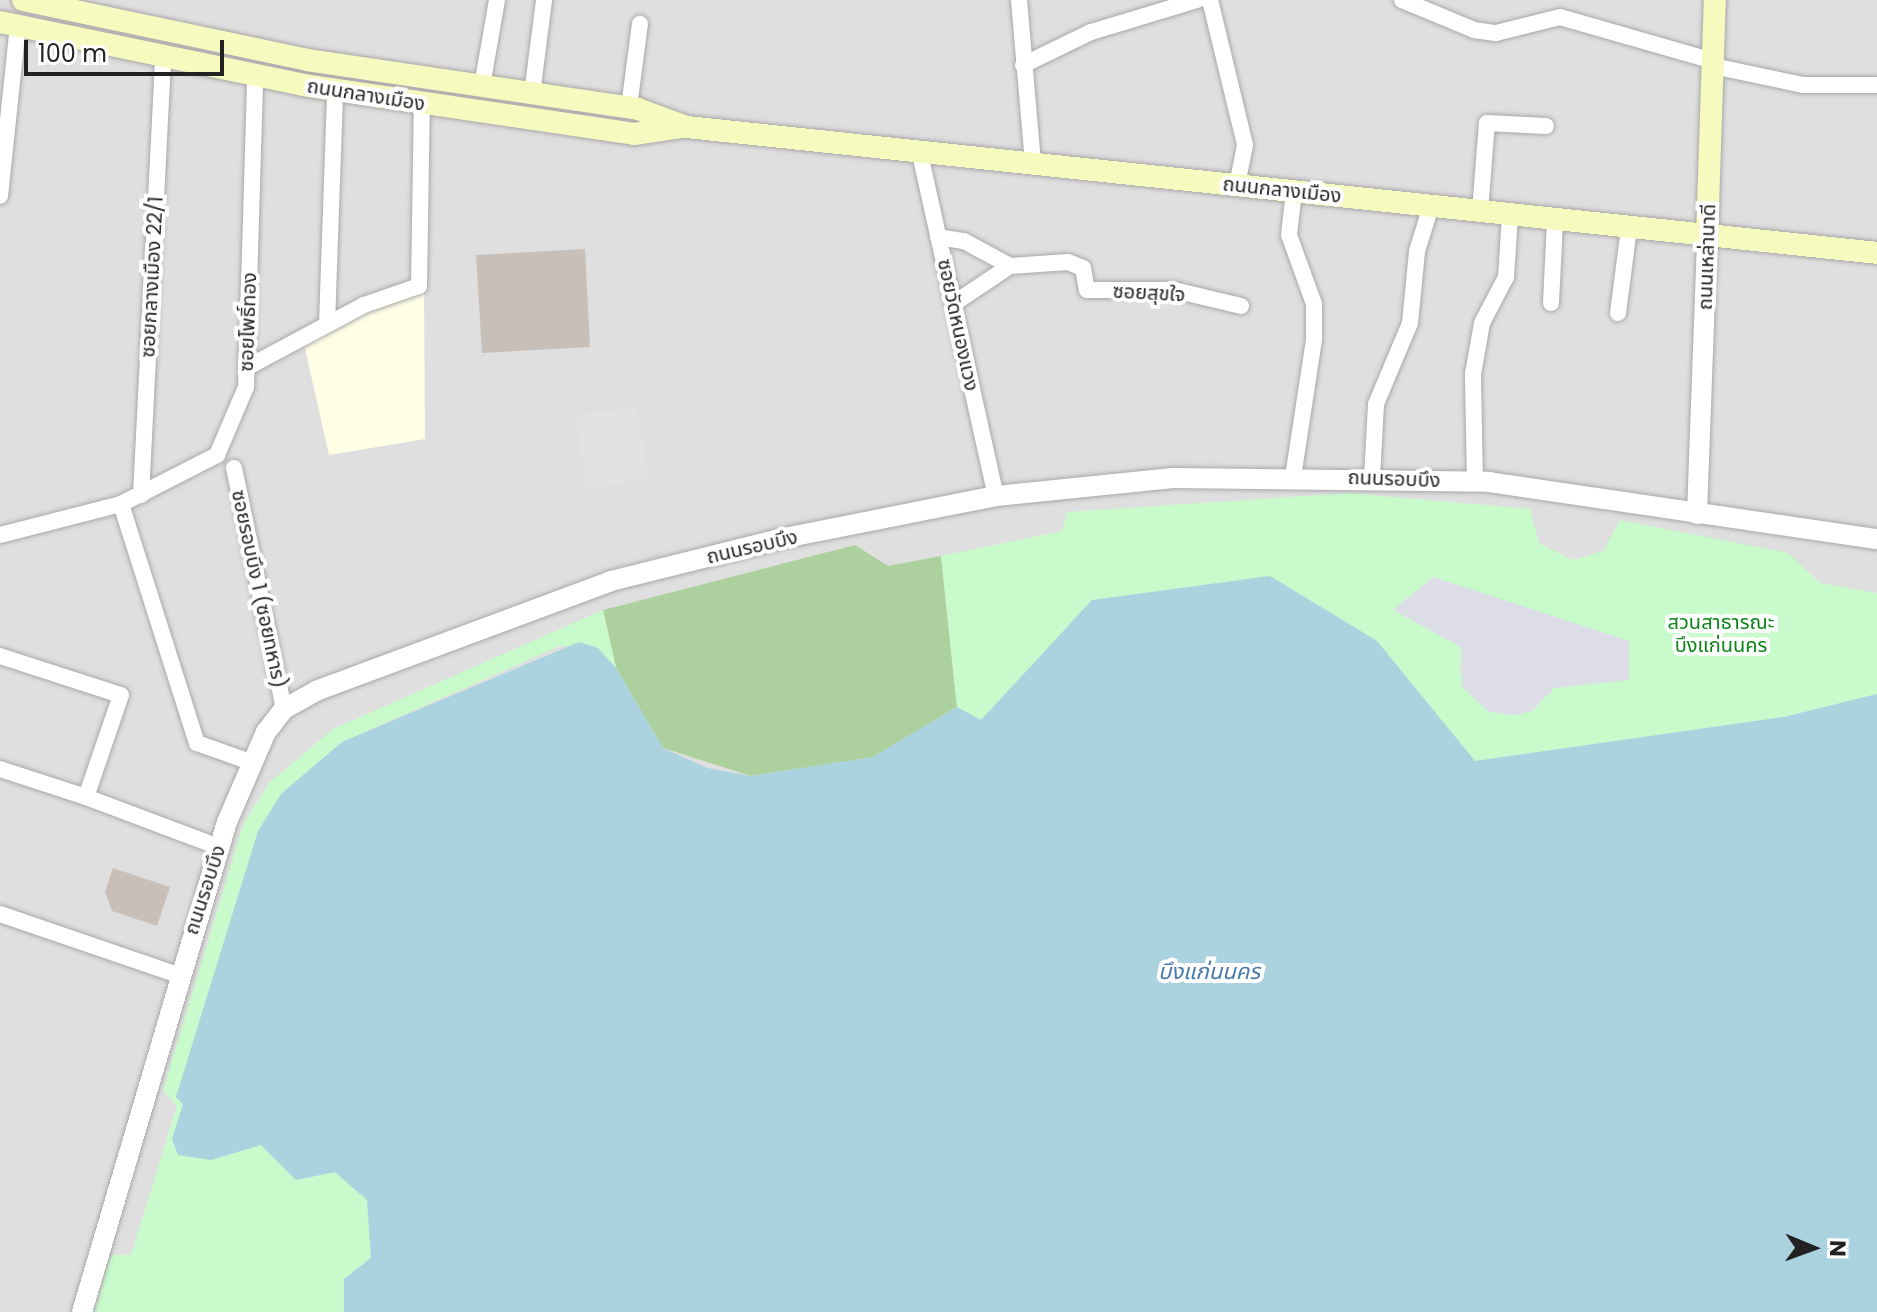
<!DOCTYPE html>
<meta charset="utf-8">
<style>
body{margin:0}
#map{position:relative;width:1877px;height:1312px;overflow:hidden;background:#f2efe9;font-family:Poppins,"Noto Sans Thai",sans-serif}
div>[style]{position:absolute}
.residential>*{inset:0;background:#e0dfdf}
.education>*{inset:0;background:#ffffe5}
.forest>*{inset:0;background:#add19e}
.park>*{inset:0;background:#c8facc}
.parking>*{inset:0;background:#e2e2e2}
.plaza>*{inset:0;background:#dddde8}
.water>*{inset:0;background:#aad3df}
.building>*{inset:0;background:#c7bfb8}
.roads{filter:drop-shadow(0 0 2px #a9a9a9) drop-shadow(0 0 2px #a9a9a9)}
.minor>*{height:16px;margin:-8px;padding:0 8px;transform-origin:8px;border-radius:8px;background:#fff}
.tertiary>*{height:20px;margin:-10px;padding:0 10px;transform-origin:10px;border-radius:10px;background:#fff}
.secondary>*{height:22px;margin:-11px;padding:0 11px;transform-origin:11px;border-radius:11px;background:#f7fabf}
span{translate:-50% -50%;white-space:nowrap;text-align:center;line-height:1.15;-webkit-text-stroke:8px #fff;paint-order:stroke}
.street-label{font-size:20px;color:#222}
.park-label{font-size:20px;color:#0c8416}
.water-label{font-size:22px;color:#4a7aab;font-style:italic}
.north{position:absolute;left:1773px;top:1208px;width:80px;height:80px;-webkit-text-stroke:6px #fff;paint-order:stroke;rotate:91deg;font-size:22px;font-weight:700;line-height:32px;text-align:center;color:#222}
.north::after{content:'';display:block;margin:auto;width:28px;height:36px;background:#222;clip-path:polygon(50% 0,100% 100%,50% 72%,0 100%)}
.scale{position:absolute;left:24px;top:40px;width:200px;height:36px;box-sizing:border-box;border:4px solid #222;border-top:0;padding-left:10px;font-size:24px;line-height:28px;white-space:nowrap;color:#222;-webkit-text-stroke:6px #fff;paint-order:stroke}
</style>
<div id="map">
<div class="residential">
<div style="clip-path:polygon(0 0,1877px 0,1877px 1312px,0 1312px)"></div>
</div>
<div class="education">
<div style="clip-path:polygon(424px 290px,425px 439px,329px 455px,304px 344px,364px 310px)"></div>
</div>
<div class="forest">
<div style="clip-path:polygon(855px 545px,888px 566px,941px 556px,957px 707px,873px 757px,751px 776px,663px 748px,616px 668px,603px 610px)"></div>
</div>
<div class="park">
<div style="clip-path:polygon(evenodd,1349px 493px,1530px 509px,1539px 543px,1573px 560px,1603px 551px,1620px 520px,1788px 553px,1820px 583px,1877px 593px,1877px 694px,1784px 717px,1474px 761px,1377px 641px,1270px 576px,1092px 600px,981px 720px,957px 707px,941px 556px,1062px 531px,1067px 512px,1349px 493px,1532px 612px,1628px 641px,1629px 679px,1553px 688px,1550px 695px,1460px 674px,1462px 647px,1532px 612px)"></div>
<div style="clip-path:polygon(603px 610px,616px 668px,598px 648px,560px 646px,342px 742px,281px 794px,258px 831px,176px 1097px,183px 1104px,177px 1153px,211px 1160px,261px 1145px,296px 1180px,335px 1172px,367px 1200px,371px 1258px,344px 1279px,344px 1312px,94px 1312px,111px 1255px,131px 1255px,177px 1106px,163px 1090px,243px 825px,269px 783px,333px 729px)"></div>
</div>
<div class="parking">
<div style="clip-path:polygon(636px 406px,648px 477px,587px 491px,575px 416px)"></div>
</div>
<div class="plaza">
<div style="clip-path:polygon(1433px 577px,1629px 641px,1629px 680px,1553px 688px,1532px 711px,1515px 715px,1489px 712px,1462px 687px,1461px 647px,1393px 610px)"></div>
</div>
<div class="water">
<div style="clip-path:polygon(1270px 576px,1377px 641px,1475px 761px,1784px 717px,1877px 694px,1877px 1312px,344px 1312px,344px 1279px,371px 1258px,367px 1200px,335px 1172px,296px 1180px,261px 1145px,211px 1160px,178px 1155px,172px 1139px,183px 1104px,176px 1097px,258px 831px,281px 794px,342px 742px,579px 642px,598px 648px,616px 668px,663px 748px,707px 768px,751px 776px,873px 757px,957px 707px,981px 720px,1092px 600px)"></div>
</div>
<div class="building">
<div style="clip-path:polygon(585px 249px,590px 347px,482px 353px,476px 255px)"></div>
<div style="clip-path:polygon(113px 868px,170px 887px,157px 926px,112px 911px,105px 892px)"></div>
</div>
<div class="roads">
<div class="minor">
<div style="left:1019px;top:0;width:163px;rotate:85.1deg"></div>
<div style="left:1210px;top:0;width:149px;rotate:76.4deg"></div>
<div style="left:1245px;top:145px;width:41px;rotate:101.3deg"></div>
<div style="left:1402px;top:0;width:78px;rotate:22.6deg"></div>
<div style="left:1474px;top:30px;width:22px;rotate:8deg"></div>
<div style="left:1496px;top:33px;width:66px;rotate:-14deg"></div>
<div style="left:1560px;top:17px;width:159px;rotate:16deg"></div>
<div style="left:1023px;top:65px;width:76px;rotate:-25.9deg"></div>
<div style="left:1091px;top:32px;width:111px;rotate:-16.8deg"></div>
<div style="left:1713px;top:66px;width:92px;rotate:11.9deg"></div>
<div style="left:1803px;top:85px;width:74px"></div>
<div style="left:482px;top:86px;width:87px;rotate:-80.1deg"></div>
<div style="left:532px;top:94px;width:95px;rotate:-82.7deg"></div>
<div style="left:629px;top:107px;width:84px;rotate:-82.5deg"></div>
<div style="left:920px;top:154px;width:350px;rotate:77.5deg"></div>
<div style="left:0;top:196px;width:171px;rotate:-84deg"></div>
<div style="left:1480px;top:211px;width:88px;rotate:-85.5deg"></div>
<div style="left:1487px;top:123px;width:59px;rotate:2.9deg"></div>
<div style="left:938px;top:237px;width:26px;rotate:9deg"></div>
<div style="left:964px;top:241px;width:52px;rotate:28.5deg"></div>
<div style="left:1010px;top:266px;width:58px;rotate:-3.9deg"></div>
<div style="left:1068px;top:262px;width:16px;rotate:22deg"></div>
<div style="left:1083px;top:268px;width:22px;rotate:80deg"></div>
<div style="left:1087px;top:290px;width:87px"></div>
<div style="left:1174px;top:290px;width:69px;rotate:13.4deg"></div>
<div style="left:1551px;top:303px;width:83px;rotate:-87.2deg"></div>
<div style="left:953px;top:304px;width:69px;rotate:-33.7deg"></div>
<div style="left:1618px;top:313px;width:86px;rotate:-82.6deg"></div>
<div style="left:327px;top:324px;width:234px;rotate:-88deg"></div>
<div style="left:246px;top:368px;width:134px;rotate:-28.1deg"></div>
<div style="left:364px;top:305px;width:58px;rotate:-19.1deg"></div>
<div style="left:419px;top:286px;width:183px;rotate:-89.1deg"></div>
<div style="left:234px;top:468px;width:246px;rotate:78.3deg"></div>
<div style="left:1293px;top:477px;width:140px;rotate:-81.3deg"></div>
<div style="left:1314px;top:339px;width:35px;rotate:-90deg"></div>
<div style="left:1314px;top:304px;width:73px;rotate:-109.9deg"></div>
<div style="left:1289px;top:235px;width:44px;rotate:-83.5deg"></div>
<div style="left:1372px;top:478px;width:74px;rotate:-86.9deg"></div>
<div style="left:1376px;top:404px;width:88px;rotate:-67.2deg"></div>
<div style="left:1410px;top:323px;width:72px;rotate:-84.4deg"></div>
<div style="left:1417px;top:251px;width:47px;rotate:-72.7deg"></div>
<div style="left:1475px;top:482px;width:108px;rotate:-91.1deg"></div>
<div style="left:1473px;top:374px;width:52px;rotate:-80deg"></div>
<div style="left:1482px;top:323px;width:52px;rotate:-62.4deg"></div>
<div style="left:1506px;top:277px;width:62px;rotate:-86.3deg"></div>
<div style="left:141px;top:495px;width:438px;rotate:-87.1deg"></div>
<div style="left:121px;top:504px;width:108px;rotate:-27deg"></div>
<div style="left:217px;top:455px;width:74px;rotate:-66.9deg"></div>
<div style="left:246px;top:387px;width:311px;rotate:-88.3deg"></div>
<div style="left:0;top:535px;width:125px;rotate:-14.4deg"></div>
<div style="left:121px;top:504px;width:251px;rotate:72.4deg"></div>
<div style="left:197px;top:743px;width:56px;rotate:19.7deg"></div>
<div style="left:0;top:656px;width:127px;rotate:17.9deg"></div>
<div style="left:121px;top:695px;width:108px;rotate:108.9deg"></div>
<div style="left:86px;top:797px;width:142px;rotate:20.6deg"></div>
<div style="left:0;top:769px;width:90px;rotate:18deg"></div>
<div style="left:0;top:914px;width:188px;rotate:18.9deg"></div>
</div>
<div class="tertiary">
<div style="left:1697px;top:514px;width:278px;rotate:-87.9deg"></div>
<div style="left:82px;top:1312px;width:511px;rotate:-73.52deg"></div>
<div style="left:227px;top:822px;width:98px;rotate:-66.6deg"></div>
<div style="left:266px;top:732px;width:29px;rotate:-52deg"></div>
<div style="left:284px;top:709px;width:37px;rotate:-29deg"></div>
<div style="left:316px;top:691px;width:315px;rotate:-20.4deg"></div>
<div style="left:611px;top:581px;width:173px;rotate:-14deg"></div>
<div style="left:779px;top:539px;width:221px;rotate:-11.2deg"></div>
<div style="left:996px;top:496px;width:178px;rotate:-5.8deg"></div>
<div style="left:1173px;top:478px;width:316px;rotate:0.7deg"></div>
<div style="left:1489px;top:482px;width:392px;rotate:8.4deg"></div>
</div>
<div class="secondary">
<div style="left:23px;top:0;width:290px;rotate:11.9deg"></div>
<div style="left:307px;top:60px;width:335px;rotate:8.4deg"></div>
<div style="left:638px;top:109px;width:52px;rotate:20.2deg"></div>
<div style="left:687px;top:127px;width:1197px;rotate:6.04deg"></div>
<div style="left:0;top:22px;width:309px;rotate:11.7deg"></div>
<div style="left:303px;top:85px;width:335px;rotate:8.4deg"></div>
<div style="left:634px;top:134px;width:49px;rotate:-8.3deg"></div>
<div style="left:1707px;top:236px;width:236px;rotate:-88.1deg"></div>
</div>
</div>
<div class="street-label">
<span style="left:366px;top:95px;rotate:9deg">ถนนกลางเมือง</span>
<span style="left:1282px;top:190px;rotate:6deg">ถนนกลางเมือง</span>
<span style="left:1707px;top:257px;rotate:-88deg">ถนนเหล่านาดี</span>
<span style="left:152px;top:277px;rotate:-87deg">ซอยกลางเมือง 22/1</span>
<span style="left:1149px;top:293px;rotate:3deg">ซอยสุขใจ</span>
<span style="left:248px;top:322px;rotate:-88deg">ซอยโพธิ์ทอง</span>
<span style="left:958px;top:325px;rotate:78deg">ซอยวัดหนองแวง</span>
<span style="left:1394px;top:479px;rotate:2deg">ถนนรอบบึง</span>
<span style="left:752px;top:547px;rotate:-13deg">ถนนรอบบึง</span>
<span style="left:259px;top:589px;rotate:78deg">ซอยรอบบึง 1 (ซอยทหาร)</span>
<span style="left:205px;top:890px;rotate:-72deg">ถนนรอบบึง</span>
</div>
<div class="park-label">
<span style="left:1721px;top:634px">สวนสาธารณะ<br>บึงแก่นนคร</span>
</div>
<div class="water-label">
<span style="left:1209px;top:972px">บึงแก่นนคร</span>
</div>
<div class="north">N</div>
<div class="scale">100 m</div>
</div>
